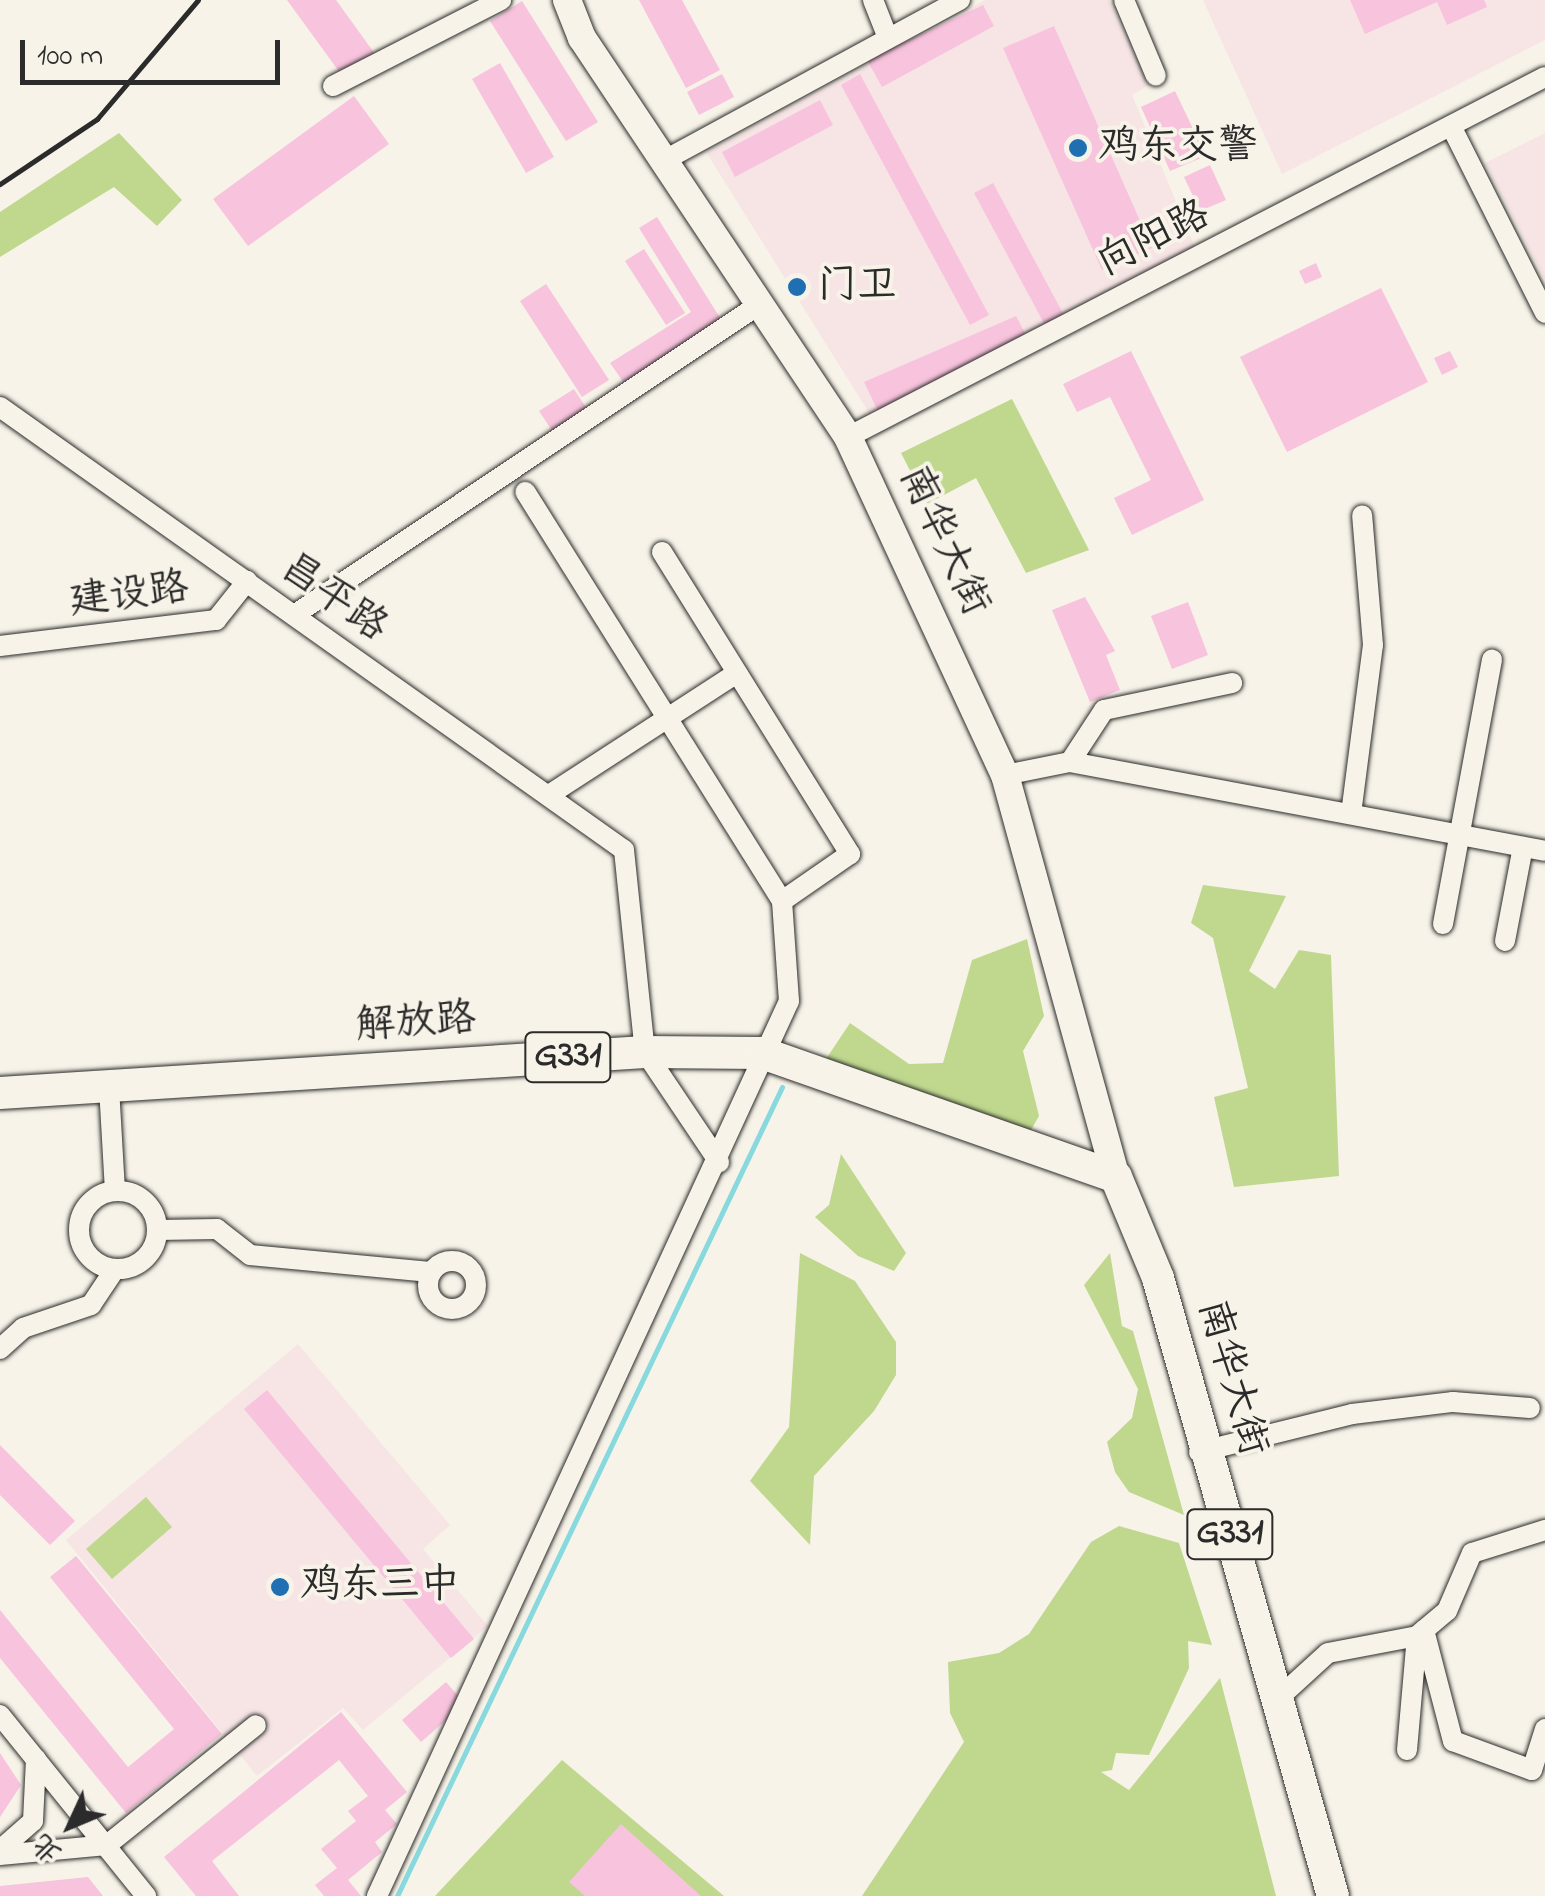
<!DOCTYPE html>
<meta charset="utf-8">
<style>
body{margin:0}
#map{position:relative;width:1545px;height:1896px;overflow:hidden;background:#f7f3e8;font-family:"Indie Flower","LXGW WenKai TC",sans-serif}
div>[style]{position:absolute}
.built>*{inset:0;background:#f7e5e5}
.green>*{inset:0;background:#bfd88e}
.stream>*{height:5px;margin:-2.5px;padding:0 2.5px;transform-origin:2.5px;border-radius:2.5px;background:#87d9de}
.building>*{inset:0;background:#f8c3dd}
.roads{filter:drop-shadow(0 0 2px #2b2b2b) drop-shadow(0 0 2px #2b2b2b)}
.minor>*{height:20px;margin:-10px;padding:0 10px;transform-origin:10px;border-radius:10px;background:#f7f3e8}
.minor>.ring{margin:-10px;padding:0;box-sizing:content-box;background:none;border:20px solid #f7f3e8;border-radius:50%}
.secondary>*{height:28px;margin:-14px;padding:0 14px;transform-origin:14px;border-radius:14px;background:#f7f3e8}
.trunk>*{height:32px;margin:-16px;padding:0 16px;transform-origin:16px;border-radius:16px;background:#f7f3e8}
.rail>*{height:5px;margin:-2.5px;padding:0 2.5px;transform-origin:2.5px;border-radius:2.5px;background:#2b2b2b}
.dots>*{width:28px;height:28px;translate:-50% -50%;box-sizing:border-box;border:5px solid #f7f3e8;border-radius:50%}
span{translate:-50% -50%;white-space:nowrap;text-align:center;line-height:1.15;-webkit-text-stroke:8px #f7f3e8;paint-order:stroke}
.shield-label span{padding:2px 8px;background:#f7f3e8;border:2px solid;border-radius:8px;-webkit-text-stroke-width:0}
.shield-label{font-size:38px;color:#2b2b2b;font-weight:700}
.poi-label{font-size:40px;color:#2b2b2b}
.left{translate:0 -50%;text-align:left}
.street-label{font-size:40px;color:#2b2b2b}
.north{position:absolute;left:20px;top:1776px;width:100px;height:100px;-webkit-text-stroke:8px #f7f3e8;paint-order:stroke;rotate:226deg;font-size:28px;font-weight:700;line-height:40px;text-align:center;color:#2b2b2b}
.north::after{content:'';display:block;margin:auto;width:35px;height:45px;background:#2b2b2b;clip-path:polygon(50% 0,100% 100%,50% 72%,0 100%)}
.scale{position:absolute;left:20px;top:40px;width:260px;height:45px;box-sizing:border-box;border:5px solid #2b2b2b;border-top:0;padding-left:12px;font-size:30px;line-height:35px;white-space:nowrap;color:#2b2b2b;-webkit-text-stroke:8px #f7f3e8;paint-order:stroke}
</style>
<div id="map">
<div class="built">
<div style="clip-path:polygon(985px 0,1109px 0,1149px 85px,1132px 95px,1196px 250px,871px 416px,706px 152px)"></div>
<div style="clip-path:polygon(1203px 0,1545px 0,1545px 40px,1282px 174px)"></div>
<div style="clip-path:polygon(1545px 133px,1545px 280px,1485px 163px)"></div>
<div style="clip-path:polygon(298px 1344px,450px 1525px,423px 1549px,488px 1626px,363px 1730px,343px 1708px,257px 1776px,66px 1540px)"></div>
</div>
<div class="green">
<div style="clip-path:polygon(119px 133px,182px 200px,157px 226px,114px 187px,0 257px,0 212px)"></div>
<div style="clip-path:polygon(1012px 399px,1089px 550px,1026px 573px,976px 478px,927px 504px,901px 453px)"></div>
<div style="clip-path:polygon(1203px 885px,1286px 896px,1249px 971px,1275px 989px,1299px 950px,1331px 955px,1339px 1176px,1234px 1187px,1214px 1097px,1248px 1088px,1213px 938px,1191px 923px)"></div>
<div style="clip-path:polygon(1027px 939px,1044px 1016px,1023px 1051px,1039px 1116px,1023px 1144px,826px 1059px,850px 1023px,909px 1064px,943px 1063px,972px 960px)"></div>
<div style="clip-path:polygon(841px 1154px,906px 1253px,894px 1271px,858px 1256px,815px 1217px,829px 1205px)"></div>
<div style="clip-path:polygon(800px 1253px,855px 1281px,896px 1342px,896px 1375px,874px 1411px,814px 1476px,810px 1545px,750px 1481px,789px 1427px)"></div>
<div style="clip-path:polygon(1110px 1253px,1122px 1326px,1133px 1331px,1184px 1515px,1129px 1492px,1115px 1472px,1107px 1442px,1132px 1418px,1138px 1389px,1084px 1285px)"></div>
<div style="clip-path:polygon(146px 1497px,172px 1527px,112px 1579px,86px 1549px)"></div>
<div style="clip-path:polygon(1119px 1526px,1179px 1543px,1212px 1645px,1188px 1641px,1189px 1668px,1149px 1755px,1116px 1753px,1112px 1770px,1101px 1772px,1129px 1790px,1220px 1678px,1276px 1896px,862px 1896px,964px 1742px,950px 1713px,948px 1662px,999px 1653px,1029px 1634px,1091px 1542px)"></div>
<div style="clip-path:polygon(562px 1760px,724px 1896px,435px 1896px)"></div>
</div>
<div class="stream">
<div style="left:397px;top:1896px;width:896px;rotate:-64.55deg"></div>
</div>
<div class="building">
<div style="clip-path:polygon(287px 0,336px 0,375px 54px,343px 77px)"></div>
<div style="clip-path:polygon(639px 0,682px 0,720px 70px,686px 88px)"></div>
<div style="clip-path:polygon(1350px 0,1484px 0,1487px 7px,1447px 25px,1437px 2px,1365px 34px)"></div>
<div style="clip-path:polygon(522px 1px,598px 122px,566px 141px,490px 21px)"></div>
<div style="clip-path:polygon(983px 5px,994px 26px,882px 87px,867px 60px)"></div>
<div style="clip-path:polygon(1054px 26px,1152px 248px,1102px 270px,1003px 48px)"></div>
<div style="clip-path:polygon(500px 63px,554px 157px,526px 173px,472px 79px)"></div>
<div style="clip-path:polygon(722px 74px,734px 97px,699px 115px,687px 92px)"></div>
<div style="clip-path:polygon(860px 74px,989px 315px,970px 325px,841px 85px)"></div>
<div style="clip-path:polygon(1175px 91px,1206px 156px,1170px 171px,1141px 107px)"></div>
<div style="clip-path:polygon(354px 96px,389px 144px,248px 246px,213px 199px)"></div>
<div style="clip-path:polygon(820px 100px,833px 125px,735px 177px,722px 152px)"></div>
<div style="clip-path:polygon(1210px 165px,1226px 200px,1200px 211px,1184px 177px)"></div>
<div style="clip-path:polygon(993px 183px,1065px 317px,1046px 327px,974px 193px)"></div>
<div style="clip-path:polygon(657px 217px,722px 321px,624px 383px,610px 363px,691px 312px,639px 228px)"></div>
<div style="clip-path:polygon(644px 249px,685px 313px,666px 325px,625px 261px)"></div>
<div style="clip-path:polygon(1316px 263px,1322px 277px,1305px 284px,1299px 271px)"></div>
<div style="clip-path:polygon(546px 284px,609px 380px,582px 397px,520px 301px)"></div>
<div style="clip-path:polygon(1381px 288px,1428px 382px,1287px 452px,1240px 357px)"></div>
<div style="clip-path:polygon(1016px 316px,1026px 335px,878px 411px,864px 382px)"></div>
<div style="clip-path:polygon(1131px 351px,1204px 500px,1132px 535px,1114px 498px,1151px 480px,1110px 397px,1077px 412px,1063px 384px)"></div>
<div style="clip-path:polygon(1450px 351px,1458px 367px,1442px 375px,1434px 358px)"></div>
<div style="clip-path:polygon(574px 389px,587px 409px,553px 432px,539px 411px)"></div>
<div style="clip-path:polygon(1085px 597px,1115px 651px,1106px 655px,1120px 690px,1090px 702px,1052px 610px)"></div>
<div style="clip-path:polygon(1188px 602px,1208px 655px,1172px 669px,1151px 616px)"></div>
<div style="clip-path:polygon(267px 1390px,474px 1639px,451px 1658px,244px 1409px)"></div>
<div style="clip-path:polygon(0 1445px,75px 1521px,50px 1545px,0 1495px)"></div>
<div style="clip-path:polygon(76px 1556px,222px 1734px,126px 1813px,0 1658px,0 1610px,128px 1767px,174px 1729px,50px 1577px)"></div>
<div style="clip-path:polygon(446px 1682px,465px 1704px,421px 1742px,402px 1720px)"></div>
<div style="clip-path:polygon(341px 1712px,407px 1792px,385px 1810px,397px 1824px,375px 1842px,382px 1852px,348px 1880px,361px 1896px,324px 1896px,315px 1885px,337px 1868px,321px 1849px,356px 1821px,348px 1811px,368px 1796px,339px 1760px,212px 1861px,239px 1896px,196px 1896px,164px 1857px)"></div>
<div style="clip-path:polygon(0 1753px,21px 1785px,0 1817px)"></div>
<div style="clip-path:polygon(621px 1824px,701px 1896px,585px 1896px,569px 1882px)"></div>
<div style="clip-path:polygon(88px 1877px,103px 1896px,0 1896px,0 1886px)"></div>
</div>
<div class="roads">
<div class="minor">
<div style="left:873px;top:0;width:41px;rotate:68.5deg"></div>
<div style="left:1124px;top:0;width:82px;rotate:67.2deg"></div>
<div style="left:333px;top:86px;width:189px;rotate:-27.1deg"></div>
<div style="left:1451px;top:126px;width:209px;rotate:63.3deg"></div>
<div style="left:663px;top:161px;width:338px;rotate:-28.5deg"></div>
<div style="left:0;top:407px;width:765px;rotate:35.37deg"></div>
<div style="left:624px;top:850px;width:203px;rotate:84.1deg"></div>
<div style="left:645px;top:1052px;width:133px;rotate:56.1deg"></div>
<div style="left:848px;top:437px;width:784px;rotate:-27.32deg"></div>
<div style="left:662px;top:552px;width:356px;rotate:58.1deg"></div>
<div style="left:850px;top:854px;width:83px;rotate:145.3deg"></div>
<div style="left:294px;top:615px;width:560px;rotate:-33.72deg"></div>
<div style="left:0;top:646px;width:218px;rotate:-6.9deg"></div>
<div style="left:216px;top:620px;width:50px;rotate:-51.5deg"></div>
<div style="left:1070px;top:762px;width:62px;rotate:-56.8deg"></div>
<div style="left:1104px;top:710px;width:131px;rotate:-11.9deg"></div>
<div style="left:1005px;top:775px;width:66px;rotate:-11.3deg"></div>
<div style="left:1070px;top:762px;width:483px;rotate:10.6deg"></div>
<div style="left:549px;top:795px;width:224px;rotate:-33deg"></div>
<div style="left:1351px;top:814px;width:170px;rotate:-82.6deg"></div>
<div style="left:1373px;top:645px;width:130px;rotate:-94.8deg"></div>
<div style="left:1443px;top:924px;width:269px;rotate:-79.5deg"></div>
<div style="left:1505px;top:941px;width:96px;rotate:-79.2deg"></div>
<div style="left:109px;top:1087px;width:104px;rotate:86.7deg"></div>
<div class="ring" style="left:79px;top:1191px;width:58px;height:58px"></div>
<div style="left:158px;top:1230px;width:59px;rotate:-1deg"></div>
<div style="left:217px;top:1229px;width:42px;rotate:38.2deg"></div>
<div style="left:250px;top:1255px;width:181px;rotate:5.4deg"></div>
<div class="ring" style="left:428px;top:1261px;width:28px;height:28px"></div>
<div style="left:0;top:1349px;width:31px;rotate:-42deg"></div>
<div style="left:23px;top:1328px;width:72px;rotate:-18.7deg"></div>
<div style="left:91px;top:1305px;width:43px;rotate:-56.3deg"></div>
<div style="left:1199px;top:1452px;width:158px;rotate:-13.9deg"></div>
<div style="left:1352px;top:1414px;width:102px;rotate:-6.8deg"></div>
<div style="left:1453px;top:1402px;width:77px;rotate:4.5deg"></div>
<div style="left:1424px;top:1630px;width:115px;rotate:75.4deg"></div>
<div style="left:1453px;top:1741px;width:84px;rotate:20.2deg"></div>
<div style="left:1532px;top:1770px;width:43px;rotate:-72.4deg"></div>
<div style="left:1273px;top:1703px;width:74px;rotate:-42.3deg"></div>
<div style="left:1328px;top:1653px;width:91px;rotate:-10.8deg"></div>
<div style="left:1417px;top:1636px;width:39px;rotate:-40deg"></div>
<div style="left:1447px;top:1611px;width:63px;rotate:-66.7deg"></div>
<div style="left:1472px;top:1553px;width:77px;rotate:-17.5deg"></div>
<div style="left:0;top:1715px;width:233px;rotate:51.1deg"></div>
<div style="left:1407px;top:1750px;width:114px;rotate:-85deg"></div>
<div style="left:0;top:1850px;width:44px;rotate:-41.3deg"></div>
<div style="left:33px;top:1821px;width:62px;rotate:-87.2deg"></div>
<div style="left:0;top:1855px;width:107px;rotate:-5.3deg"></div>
<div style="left:107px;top:1845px;width:191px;rotate:-38.8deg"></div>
<div style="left:377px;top:1896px;width:985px;rotate:-65.28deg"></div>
<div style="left:789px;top:1001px;width:100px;rotate:-94deg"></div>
<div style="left:782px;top:901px;width:483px;rotate:-122.1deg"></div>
</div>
<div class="secondary">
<div style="left:567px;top:0;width:41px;rotate:68.5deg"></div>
<div style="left:582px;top:38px;width:480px;rotate:56.3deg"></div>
<div style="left:848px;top:437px;width:373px;rotate:65.1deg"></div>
<div style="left:1005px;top:775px;width:417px;rotate:74.6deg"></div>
</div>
<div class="trunk">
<div style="left:0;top:1093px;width:646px;rotate:-3.64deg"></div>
<div style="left:645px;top:1052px;width:117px;rotate:0.5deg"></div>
<div style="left:762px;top:1053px;width:375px;rotate:19.3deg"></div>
<div style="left:1116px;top:1177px;width:109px;rotate:67.4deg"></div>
<div style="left:1158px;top:1278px;width:642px;rotate:74.19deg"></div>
</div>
</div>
<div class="rail">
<div style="left:0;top:184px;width:117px;rotate:-33.8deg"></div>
<div style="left:97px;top:119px;width:156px;rotate:-49.7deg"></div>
</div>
<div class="dots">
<div style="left:1078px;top:148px;background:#1f6fb2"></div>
<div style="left:797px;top:287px;background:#1f6fb2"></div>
<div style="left:280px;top:1587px;background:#1f6fb2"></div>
</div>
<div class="shield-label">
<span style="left:568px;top:1057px">G331</span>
<span style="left:1230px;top:1534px">G331</span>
</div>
<div class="poi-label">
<span class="left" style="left:1098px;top:148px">鸡东交警</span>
<span class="left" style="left:817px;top:287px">门卫</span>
<span class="left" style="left:300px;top:1587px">鸡东三中</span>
</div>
<div class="street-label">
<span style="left:1154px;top:240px;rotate:-27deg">向阳路</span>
<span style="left:943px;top:541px;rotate:65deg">南华大街</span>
<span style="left:129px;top:596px;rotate:-7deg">建设路</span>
<span style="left:333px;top:599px;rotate:35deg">昌平路</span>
<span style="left:416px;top:1024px;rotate:-4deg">解放路</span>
<span style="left:1231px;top:1378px;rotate:74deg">南华大街</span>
</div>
<div class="north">北</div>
<div class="scale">100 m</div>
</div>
